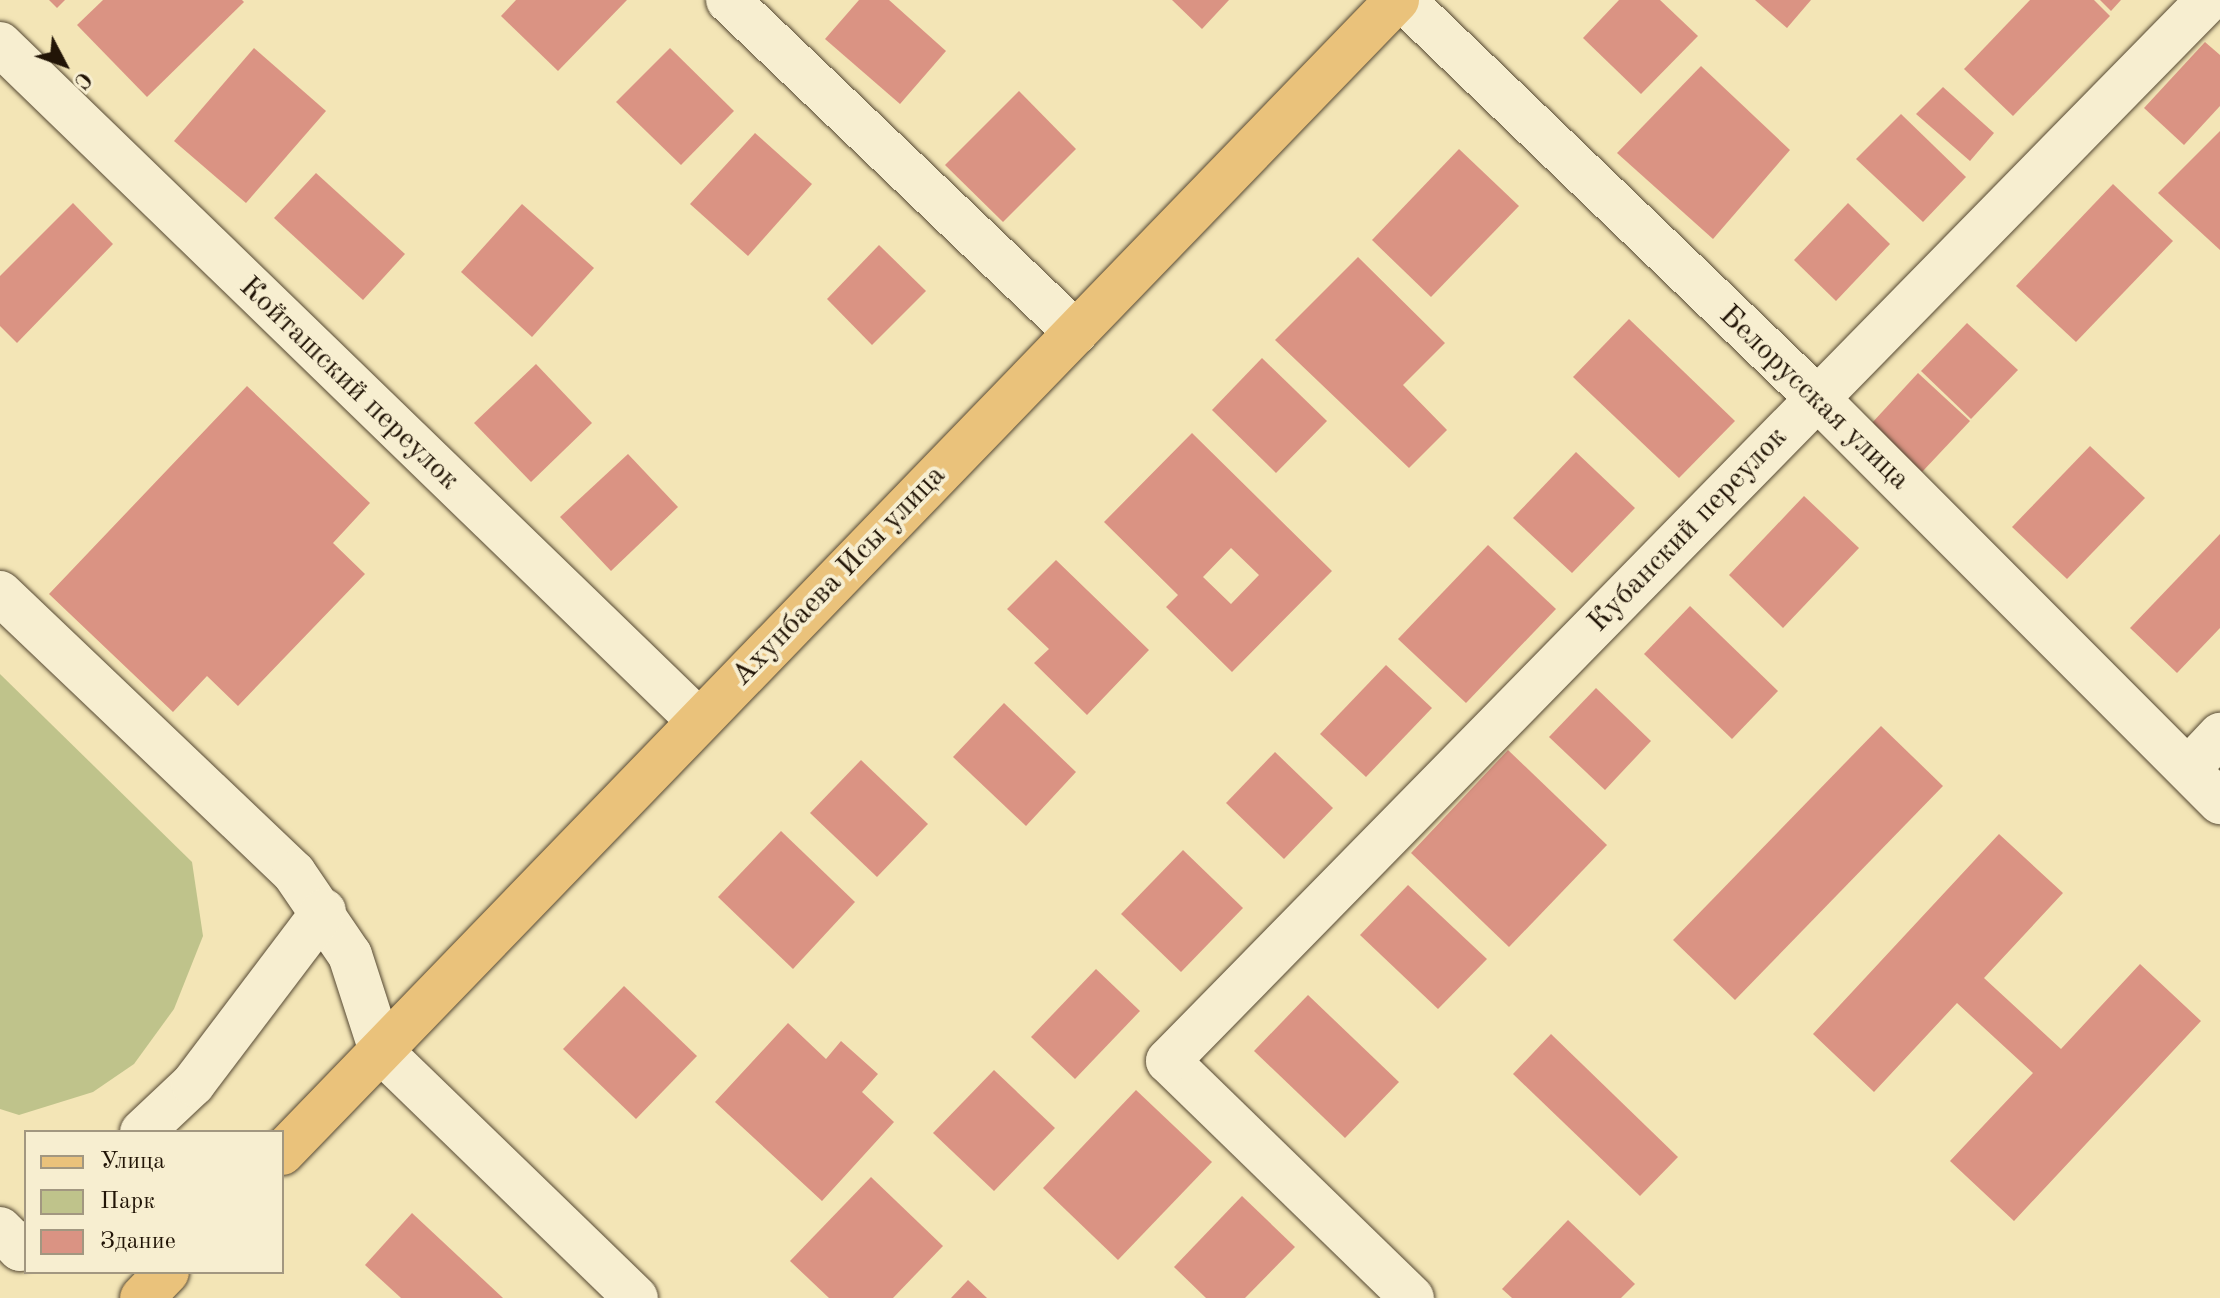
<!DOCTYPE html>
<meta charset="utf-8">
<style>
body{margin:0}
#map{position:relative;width:2220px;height:1298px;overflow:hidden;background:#f3e5b6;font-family:"Old Standard TT",serif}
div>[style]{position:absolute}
.green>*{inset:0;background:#bfc38b}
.building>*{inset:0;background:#da9383}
.roads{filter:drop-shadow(0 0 2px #564933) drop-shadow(0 0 2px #564933)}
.minor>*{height:44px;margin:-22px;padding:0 22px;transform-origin:22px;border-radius:22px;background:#f7eed0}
.major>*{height:44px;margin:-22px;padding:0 22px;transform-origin:22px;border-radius:22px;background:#eac27b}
span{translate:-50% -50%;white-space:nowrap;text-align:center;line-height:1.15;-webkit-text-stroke:8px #f7eed0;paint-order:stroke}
.street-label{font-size:30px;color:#221507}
.legend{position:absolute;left:24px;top:1130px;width:260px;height:144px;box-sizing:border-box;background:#f7eed0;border:2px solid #a29780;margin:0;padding:10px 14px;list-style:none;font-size:24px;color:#221507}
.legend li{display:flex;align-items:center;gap:16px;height:40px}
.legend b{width:40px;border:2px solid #a29780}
.north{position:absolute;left:24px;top:24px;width:80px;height:80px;-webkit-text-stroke:6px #f7eed0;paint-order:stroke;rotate:131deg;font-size:22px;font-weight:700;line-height:32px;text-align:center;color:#221507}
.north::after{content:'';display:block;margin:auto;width:28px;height:36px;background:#221507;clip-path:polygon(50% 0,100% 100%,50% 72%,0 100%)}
</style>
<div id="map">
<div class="green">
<div style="clip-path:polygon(0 674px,192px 862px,203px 936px,174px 1009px,134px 1064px,93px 1092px,19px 1115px,0 1109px)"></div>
</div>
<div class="building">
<div style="clip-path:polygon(49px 0,65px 0,57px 8px)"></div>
<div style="clip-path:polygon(103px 0,242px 0,244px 2px,147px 97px,77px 25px)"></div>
<div style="clip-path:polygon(516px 0,627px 0,558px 71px,501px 16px)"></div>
<div style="clip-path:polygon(859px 0,889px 0,946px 51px,900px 104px,825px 39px)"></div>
<div style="clip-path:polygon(1172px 0,1229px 0,1202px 29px)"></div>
<div style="clip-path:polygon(1619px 0,1660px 0,1698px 36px,1641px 94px,1583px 38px)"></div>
<div style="clip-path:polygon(1755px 0,1811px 0,1787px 28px)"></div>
<div style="clip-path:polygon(2030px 0,2094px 0,2110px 16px,2013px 116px,1964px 69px)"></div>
<div style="clip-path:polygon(2100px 0,2121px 0,2111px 11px)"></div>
<div style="clip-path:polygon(2205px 42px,2220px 55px,2220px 106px,2184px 145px,2144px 108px)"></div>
<div style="clip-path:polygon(254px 48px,326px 111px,246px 203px,174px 141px)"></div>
<div style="clip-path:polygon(670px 48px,734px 111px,681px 165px,616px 102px)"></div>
<div style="clip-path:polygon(1701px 66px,1790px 150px,1713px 239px,1617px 153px)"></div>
<div style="clip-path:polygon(1943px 87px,1994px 133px,1970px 161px,1916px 114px)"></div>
<div style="clip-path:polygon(1019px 91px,1076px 149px,1003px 222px,945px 165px)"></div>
<div style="clip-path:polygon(1901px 114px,1966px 177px,1923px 222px,1856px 159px)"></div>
<div style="clip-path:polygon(2220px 131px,2220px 250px,2158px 193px)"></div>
<div style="clip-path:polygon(755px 133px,812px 184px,748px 256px,690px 204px)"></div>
<div style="clip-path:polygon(1459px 149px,1519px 206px,1431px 297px,1372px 240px)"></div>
<div style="clip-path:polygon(316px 173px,405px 254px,363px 300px,274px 218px)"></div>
<div style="clip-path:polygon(2113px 184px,2173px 241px,2076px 342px,2016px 286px)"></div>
<div style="clip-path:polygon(73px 203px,113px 244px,17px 343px,0 326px,0 276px)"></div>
<div style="clip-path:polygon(1848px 203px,1890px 244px,1836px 301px,1794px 260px)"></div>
<div style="clip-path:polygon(522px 204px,594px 268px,532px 337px,461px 272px)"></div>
<div style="clip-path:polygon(879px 245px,926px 291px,872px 345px,827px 299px)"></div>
<div style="clip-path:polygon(1358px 257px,1445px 343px,1403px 385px,1447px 430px,1409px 468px,1275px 340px)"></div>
<div style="clip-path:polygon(1629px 319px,1735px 421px,1679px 478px,1573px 377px)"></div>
<div style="clip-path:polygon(1967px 323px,2018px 370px,1971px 419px,1921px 371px)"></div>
<div style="clip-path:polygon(1262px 358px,1327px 421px,1276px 473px,1212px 410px)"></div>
<div style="clip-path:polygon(536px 364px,592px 423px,531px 482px,474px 423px)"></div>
<div style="clip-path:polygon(1918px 373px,1970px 421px,1922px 472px,1871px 424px)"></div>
<div style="clip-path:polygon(247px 386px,370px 503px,333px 543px,365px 574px,238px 706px,207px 676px,173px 712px,49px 594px)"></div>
<div style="clip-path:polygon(evenodd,1192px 433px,1332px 571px,1232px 672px,1166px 607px,1178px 595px,1104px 522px,1192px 433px,1231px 548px,1259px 575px,1231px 604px,1203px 577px,1231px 548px)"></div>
<div style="clip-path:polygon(2090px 446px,2145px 498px,2067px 579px,2012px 527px)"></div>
<div style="clip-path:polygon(1576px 452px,1635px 508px,1572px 573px,1513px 518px)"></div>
<div style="clip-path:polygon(628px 454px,678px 507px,611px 571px,560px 517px)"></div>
<div style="clip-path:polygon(1804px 496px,1859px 548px,1783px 628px,1729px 575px)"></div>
<div style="clip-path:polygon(2220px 534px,2220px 628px,2177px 673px,2130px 628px)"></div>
<div style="clip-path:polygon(1488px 545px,1556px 609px,1466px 703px,1398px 639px)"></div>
<div style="clip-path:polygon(1056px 560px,1149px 650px,1087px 715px,1034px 663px,1049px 649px,1007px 609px)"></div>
<div style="clip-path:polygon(1690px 606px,1778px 691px,1732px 739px,1644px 654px)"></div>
<div style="clip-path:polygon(1386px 665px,1432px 708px,1366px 777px,1320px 734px)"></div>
<div style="clip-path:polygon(1596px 688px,1651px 741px,1605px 790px,1549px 737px)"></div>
<div style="clip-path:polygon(1004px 703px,1076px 772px,1026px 826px,953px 757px)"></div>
<div style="clip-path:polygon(1881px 726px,1943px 786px,1735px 1000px,1673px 940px)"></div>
<div style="clip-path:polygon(1508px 750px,1607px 845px,1509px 947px,1411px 853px)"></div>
<div style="clip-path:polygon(1275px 752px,1333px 808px,1284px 859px,1226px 803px)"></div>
<div style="clip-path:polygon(861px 760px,928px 824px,877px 877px,810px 813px)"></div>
<div style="clip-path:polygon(781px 831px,855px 902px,793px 969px,718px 897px)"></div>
<div style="clip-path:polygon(1999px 834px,2063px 893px,1984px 978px,2061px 1049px,2140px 964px,2201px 1021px,2014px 1221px,1950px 1161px,2033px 1073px,1957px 1003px,1874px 1092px,1813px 1034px)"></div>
<div style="clip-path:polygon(1183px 850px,1243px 908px,1181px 972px,1121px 914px)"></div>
<div style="clip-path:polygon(1408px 885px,1487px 959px,1438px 1009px,1360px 935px)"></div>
<div style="clip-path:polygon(1096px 969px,1140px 1011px,1075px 1079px,1031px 1037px)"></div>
<div style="clip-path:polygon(624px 986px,697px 1056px,636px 1119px,563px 1049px)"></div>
<div style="clip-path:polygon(1308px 995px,1399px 1082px,1345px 1138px,1254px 1051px)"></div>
<div style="clip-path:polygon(788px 1023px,826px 1059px,841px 1041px,878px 1074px,862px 1092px,894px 1122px,822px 1201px,715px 1102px)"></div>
<div style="clip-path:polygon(1551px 1034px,1678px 1157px,1640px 1196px,1513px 1074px)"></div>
<div style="clip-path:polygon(994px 1070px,1055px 1128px,994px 1191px,933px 1133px)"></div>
<div style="clip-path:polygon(1136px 1090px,1212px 1162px,1118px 1260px,1043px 1188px)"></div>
<div style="clip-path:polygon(871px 1177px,943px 1246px,893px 1298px,829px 1298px,790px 1261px)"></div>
<div style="clip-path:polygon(1242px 1196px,1295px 1247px,1245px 1298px,1206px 1298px,1174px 1267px)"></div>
<div style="clip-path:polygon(412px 1213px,503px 1298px,401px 1298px,365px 1265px)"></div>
<div style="clip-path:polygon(1568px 1220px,1635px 1284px,1621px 1298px,1512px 1298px,1502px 1289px)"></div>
<div style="clip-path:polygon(968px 1280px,987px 1298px,951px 1298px)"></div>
</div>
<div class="roads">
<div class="minor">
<div style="left:728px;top:0;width:481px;rotate:43.7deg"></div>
<div style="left:1403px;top:0;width:574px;rotate:43.87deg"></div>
<div style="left:1817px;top:398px;width:571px;rotate:45.07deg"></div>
<div style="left:0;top:44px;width:973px;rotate:44.08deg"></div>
<div style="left:0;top:593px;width:406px;rotate:43.6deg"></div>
<div style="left:294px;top:873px;width:99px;rotate:55.7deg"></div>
<div style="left:350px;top:955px;width:101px;rotate:72.1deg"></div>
<div style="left:381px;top:1051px;width:355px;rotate:44.1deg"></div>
<div style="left:2188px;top:769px;width:47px;rotate:-46.7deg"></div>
<div style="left:142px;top:1132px;width:70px;rotate:-43.3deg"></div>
<div style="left:193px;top:1084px;width:217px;rotate:-52.9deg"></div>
<div style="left:0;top:1229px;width:28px;rotate:45deg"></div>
<div style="left:20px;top:1249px;width:8px;rotate:-45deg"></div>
<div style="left:1412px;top:1298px;width:340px;rotate:-135.8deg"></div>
<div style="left:1168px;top:1061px;width:1486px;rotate:-45.57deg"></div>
</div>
<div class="major">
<div style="left:282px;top:1153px;width:1604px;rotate:-45.96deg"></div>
<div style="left:142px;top:1298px;width:36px;rotate:-46deg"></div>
</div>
</div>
<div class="street-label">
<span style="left:349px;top:384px;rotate:44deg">Койташский переулок</span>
<span style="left:1814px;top:398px;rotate:44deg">Белорусская улица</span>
<span style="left:1688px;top:530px;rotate:-46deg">Кубанский переулок</span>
<span style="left:839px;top:576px;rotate:-46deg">Ахунбаева Исы улица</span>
</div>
<ul class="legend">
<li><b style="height:10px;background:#eac27b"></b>Улица</li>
<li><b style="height:22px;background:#bfc38b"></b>Парк</li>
<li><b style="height:22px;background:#da9383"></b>Здание</li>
</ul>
<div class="north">С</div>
</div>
